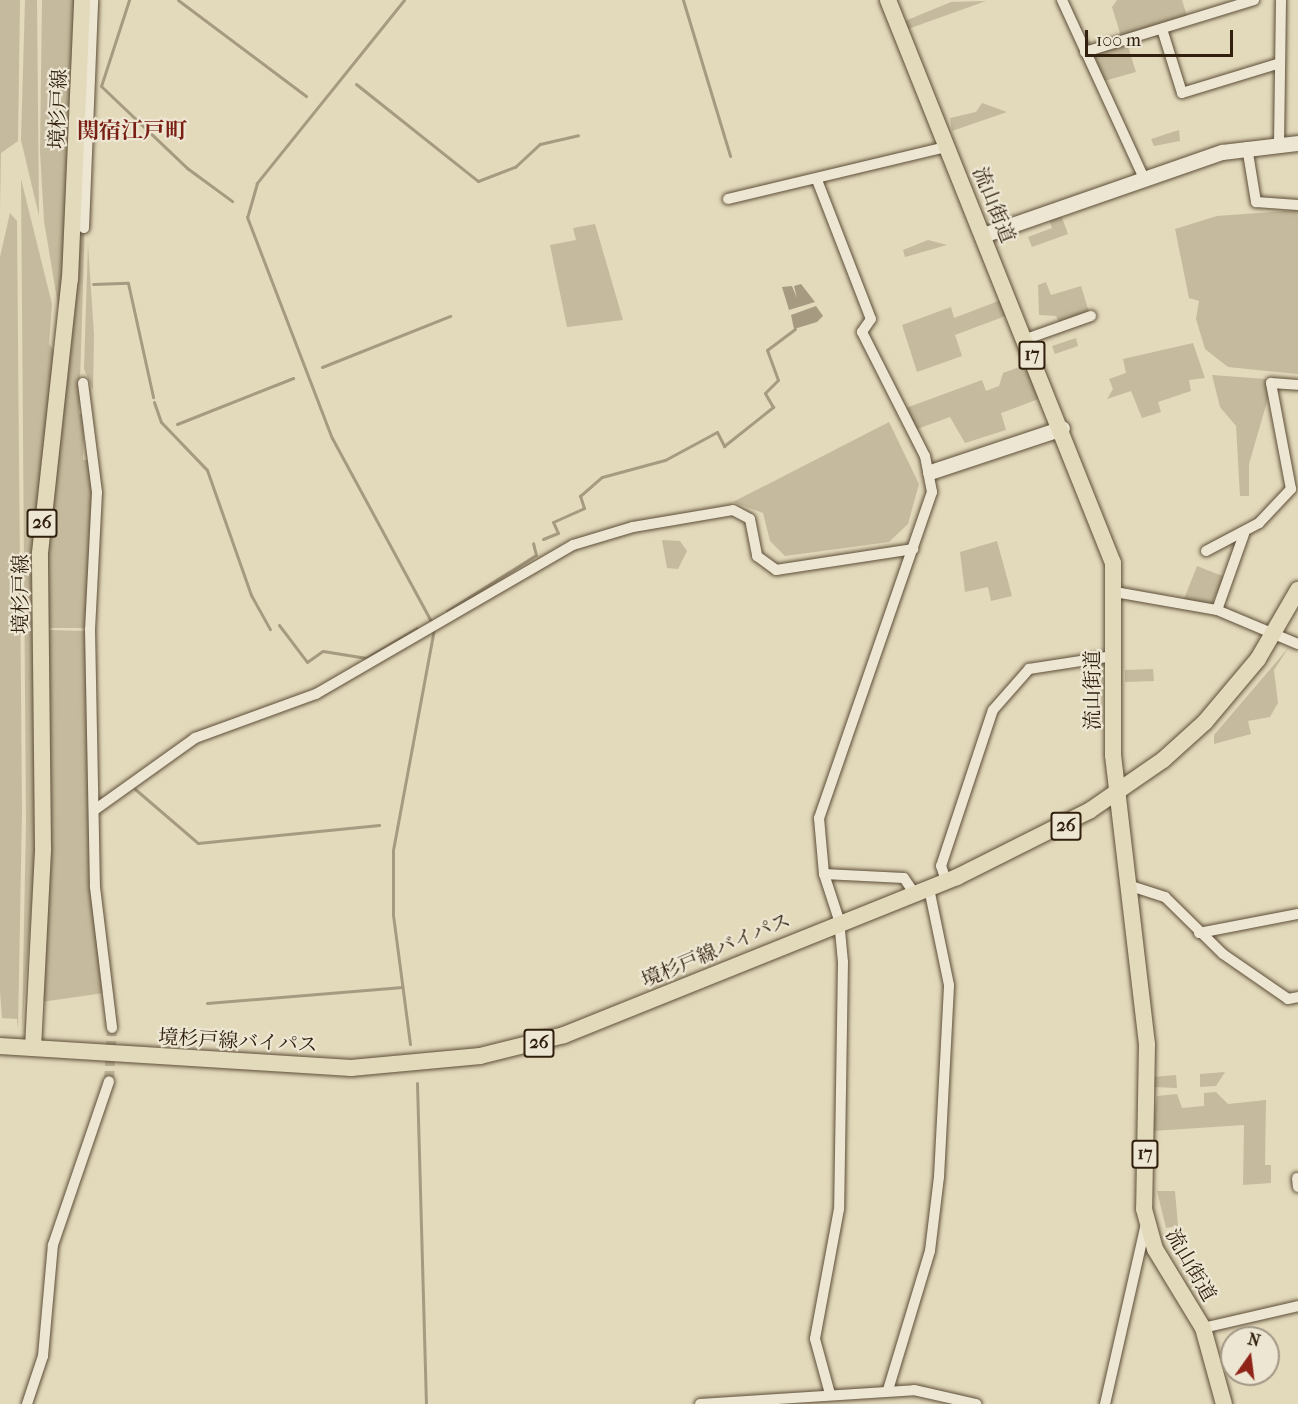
<!DOCTYPE html>
<meta charset="utf-8">
<style>
body{margin:0}
#map{position:relative;width:1298px;height:1404px;overflow:hidden;background:#e3d9bb;font-family:"IM FELL French Canon","Noto Serif JP",serif}
div>[style]{position:absolute}
.green>*{inset:0;background:#c5ba9d}
.water>*{inset:0;background:#a69a80}
.stream>*{height:3px;margin:-1.5px;padding:0 1.5px;transform-origin:1.5px;border-radius:1.5px;background:#a69a80}
.street-tunnel>*{height:10px;margin-top:-5px;transform-origin:0;background:repeating-linear-gradient(90deg,#bfb498 0 10px,transparent 0 15px)}
.roads{filter:drop-shadow(0 0 2px #5d4e38) drop-shadow(0 0 2px #5d4e38)}
.street>*{height:10px;margin:-5px;padding:0 5px;transform-origin:5px;border-radius:5px;background:#ede6d3}
.secondary>*{height:15px;margin:-7.5px;padding:0 7.5px;transform-origin:7.5px;border-radius:7.5px;background:#ede6d3}
.primary>*{height:16px;margin:-8px;padding:0 8px;transform-origin:8px;border-radius:8px;background:#e3d9bb}
span{translate:-50% -50%;white-space:nowrap;text-align:center;line-height:1.15;-webkit-text-stroke:4.5px #ede6d3;paint-order:stroke}
.shield-label span{padding:2px 4px;background:#ede6d3;border:2px solid;border-radius:4px;-webkit-text-stroke-width:0}
.shield-label{font-size:18px;color:#30200d;font-weight:700}
.street-label{font-size:20px;color:#30200d}
.quarter-label{font-size:22px;color:#7a1f14;font-weight:700}
.north{position:absolute;left:1220px;top:1326px;width:60px;height:60px;box-sizing:border-box;background:#ede6d3;border:2px solid #a19784;border-radius:50%;rotate:14deg;font-size:16px;font-weight:700;line-height:24px;text-align:center;color:#30200d}
.north::after{content:'';display:block;margin:auto;width:21px;height:27px;background:#8f2418;clip-path:polygon(50% 0,100% 100%,50% 72%,0 100%)}
.scale{position:absolute;left:1085px;top:30px;width:148px;height:27px;box-sizing:border-box;border:3px solid #30200d;border-top:0;padding-left:8px;font-size:18px;line-height:21px;white-space:nowrap;color:#30200d;-webkit-text-stroke:4px #ede6d3;paint-order:stroke}
</style>
<div id="map">
<div class="green">
<div style="clip-path:polygon(0 0,20px 0,18px 141px,1px 153px,0 210px)"></div>
<div style="clip-path:polygon(25px 0,37px 0,39px 216px,21px 140px)"></div>
<div style="clip-path:polygon(42px 0,76px 0,73px 136px,59px 311px,44px 221px,40px 152px)"></div>
<div style="clip-path:polygon(1117px 0,1182px 0,1187px 16px,1121px 36px,1112px 7px)"></div>
<div style="clip-path:polygon(986px 1px,908px 29px,905px 21px,951px 2px)"></div>
<div style="clip-path:polygon(1127px 43px,1136px 72px,1104px 81px,1094px 54px)"></div>
<div style="clip-path:polygon(89px 88px,79px 414px,84px 414px,83px 460px,89px 460px,94px 504px,87px 628px,47px 628px,46px 578px)"></div>
<div style="clip-path:polygon(982px 103px,1007px 112px,952px 131px,950px 118px,976px 112px)"></div>
<div style="clip-path:polygon(1179px 130px,1180px 141px,1154px 146px,1151px 139px)"></div>
<div style="clip-path:polygon(21px 179px,52px 304px,49px 344px,58px 357px,37px 832px,22px 1030px,26px 820px)"></div>
<div style="clip-path:polygon(1298px 210px,1298px 374px,1228px 367px,1205px 349px,1196px 319px,1199px 301px,1189px 298px,1175px 229px,1217px 216px)"></div>
<div style="clip-path:polygon(10px 213px,17px 221px,22px 811px,18px 1030px,17px 1019px,2px 1018px,0 991px,0 257px)"></div>
<div style="clip-path:polygon(1061px 215px,1068px 234px,1032px 247px,1028px 237px,1052px 228px,1049px 219px)"></div>
<div style="clip-path:polygon(595px 224px,623px 320px,567px 327px,550px 245px,576px 240px,573px 228px)"></div>
<div style="clip-path:polygon(928px 240px,947px 245px,905px 257px,903px 250px)"></div>
<div style="clip-path:polygon(88px 244px,94px 335px,93px 390px,84px 369px)"></div>
<div style="clip-path:polygon(1046px 282px,1051px 295px,1081px 286px,1089px 312px,1059px 322px,1056px 316px,1039px 315px,1038px 285px)"></div>
<div style="clip-path:polygon(1001px 300px,1008px 315px,955px 335px,962px 356px,917px 372px,902px 325px,951px 307px,954px 318px)"></div>
<div style="clip-path:polygon(1076px 338px,1078px 346px,1055px 354px,1052px 346px)"></div>
<div style="clip-path:polygon(1193px 343px,1205px 378px,1189px 380px,1191px 391px,1158px 402px,1161px 412px,1142px 418px,1131px 391px,1107px 399px,1113px 389px,1109px 379px,1126px 373px,1123px 359px)"></div>
<div style="clip-path:polygon(1025px 365px,1041px 398px,1001px 413px,1006px 430px,965px 443px,950px 417px,917px 429px,906px 408px,982px 380px,986px 391px,999px 386px,1003px 373px)"></div>
<div style="clip-path:polygon(1212px 375px,1266px 379px,1269px 395px,1249px 464px,1249px 496px,1240px 496px,1236px 426px,1220px 407px)"></div>
<div style="clip-path:polygon(889px 422px,919px 484px,908px 524px,889px 542px,785px 556px,770px 541px,763px 513px,733px 502px)"></div>
<div style="clip-path:polygon(662px 540px,680px 541px,687px 551px,678px 569px,667px 568px)"></div>
<div style="clip-path:polygon(997px 541px,1012px 596px,991px 601px,988px 587px,965px 592px,960px 552px)"></div>
<div style="clip-path:polygon(1197px 566px,1225px 577px,1211px 604px,1184px 599px)"></div>
<div style="clip-path:polygon(47px 630px,87px 631px,90px 892px,104px 993px,41px 1002px)"></div>
<div style="clip-path:polygon(1289px 647px,1274px 670px,1278px 703px,1270px 717px,1248px 721px,1251px 734px,1214px 744px,1214px 735px)"></div>
<div style="clip-path:polygon(1153px 669px,1154px 681px,1125px 682px,1125px 670px)"></div>
<div style="clip-path:polygon(1225px 1072px,1216px 1086px,1200px 1087px,1200px 1074px)"></div>
<div style="clip-path:polygon(1176px 1075px,1177px 1088px,1153px 1087px,1153px 1077px)"></div>
<div style="clip-path:polygon(1216px 1092px,1228px 1104px,1266px 1100px,1265px 1165px,1271px 1165px,1271px 1183px,1243px 1185px,1244px 1125px,1152px 1131px,1157px 1096px,1177px 1094px,1182px 1108px,1204px 1106px,1204px 1093px)"></div>
<div style="clip-path:polygon(1157px 1191px,1175px 1191px,1178px 1226px,1166px 1228px)"></div>
</div>
<div class="water">
<div style="clip-path:polygon(801px 284px,815px 302px,789px 310px,782px 287px,792px 286px,797px 298px,794px 286px)"></div>
<div style="clip-path:polygon(816px 306px,823px 316px,817px 322px,794px 329px,791px 315px)"></div>
</div>
<div class="stream">
<div style="left:129px;top:0;width:90px;rotate:108deg"></div>
<div style="left:101px;top:86px;width:119px;rotate:43.6deg"></div>
<div style="left:187px;top:168px;width:56px;rotate:36.3deg"></div>
<div style="left:178px;top:0;width:160px;rotate:36.9deg"></div>
<div style="left:404px;top:0;width:235px;rotate:128.8deg"></div>
<div style="left:257px;top:183px;width:35px;rotate:106deg"></div>
<div style="left:247px;top:217px;width:237px;rotate:69deg"></div>
<div style="left:332px;top:438px;width:210px;rotate:61.6deg"></div>
<div style="left:683px;top:0;width:163px;rotate:73.2deg"></div>
<div style="left:356px;top:84px;width:156px;rotate:38.5deg"></div>
<div style="left:478px;top:181px;width:40px;rotate:-21deg"></div>
<div style="left:515px;top:167px;width:34px;rotate:-43deg"></div>
<div style="left:540px;top:144px;width:39px;rotate:-13deg"></div>
<div style="left:93px;top:284px;width:35px;rotate:-2deg"></div>
<div style="left:128px;top:283px;width:117px;rotate:77.6deg"></div>
<div style="left:322px;top:367px;width:138px;rotate:-21.7deg"></div>
<div style="left:154px;top:402px;width:21px;rotate:71deg"></div>
<div style="left:161px;top:422px;width:66px;rotate:46.2deg"></div>
<div style="left:207px;top:470px;width:133px;rotate:70.6deg"></div>
<div style="left:251px;top:595px;width:39px;rotate:61deg"></div>
<div style="left:177px;top:424px;width:125px;rotate:-21.6deg"></div>
<div style="left:543px;top:539px;width:16px;rotate:-22deg"></div>
<div style="left:558px;top:533px;width:12px;rotate:-114deg"></div>
<div style="left:553px;top:522px;width:34px;rotate:-24deg"></div>
<div style="left:584px;top:508px;width:13px;rotate:-108deg"></div>
<div style="left:580px;top:496px;width:29px;rotate:-41deg"></div>
<div style="left:602px;top:477px;width:65px;rotate:-15.1deg"></div>
<div style="left:665px;top:460px;width:59px;rotate:-28.3deg"></div>
<div style="left:717px;top:432px;width:16px;rotate:63deg"></div>
<div style="left:724px;top:446px;width:63px;rotate:-38.5deg"></div>
<div style="left:773px;top:407px;width:16px;rotate:-120deg"></div>
<div style="left:765px;top:393px;width:18px;rotate:-45deg"></div>
<div style="left:778px;top:380px;width:32px;rotate:-110deg"></div>
<div style="left:767px;top:350px;width:35px;rotate:-37deg"></div>
<div style="left:447px;top:611px;width:105px;rotate:-32.2deg"></div>
<div style="left:536px;top:555px;width:12px;rotate:-104deg"></div>
<div style="left:279px;top:625px;width:46px;rotate:52.9deg"></div>
<div style="left:307px;top:662px;width:19px;rotate:-35deg"></div>
<div style="left:323px;top:651px;width:44px;rotate:9.2deg"></div>
<div style="left:366px;top:658px;width:59px;rotate:-30.5deg"></div>
<div style="left:135px;top:789px;width:83px;rotate:40.6deg"></div>
<div style="left:198px;top:843px;width:182px;rotate:-5.7deg"></div>
<div style="left:207px;top:1003px;width:196px;rotate:-4.7deg"></div>
<div style="left:410px;top:1044px;width:131px;rotate:-97.5deg"></div>
<div style="left:393px;top:914px;width:64px;rotate:-90deg"></div>
<div style="left:393px;top:850px;width:225px;rotate:-79.5deg"></div>
<div style="left:417px;top:1083px;width:321px;rotate:88.4deg"></div>
</div>
<div class="street-tunnel">
<div style="left:109px;top:1081px;width:53px;rotate:-86.8deg"></div>
</div>
<div class="roads">
<div class="street">
<div style="left:1062px;top:0;width:194px;rotate:65.3deg"></div>
<div style="left:1162px;top:29px;width:67px;rotate:72.6deg"></div>
<div style="left:1182px;top:93px;width:102px;rotate:-17deg"></div>
<div style="left:1085px;top:52px;width:177px;rotate:-17.1deg"></div>
<div style="left:1279px;top:144px;width:144px;rotate:-89.2deg"></div>
<div style="left:1247px;top:147px;width:56px;rotate:80.7deg"></div>
<div style="left:1256px;top:202px;width:42px;rotate:4.1deg"></div>
<div style="left:817px;top:180px;width:149px;rotate:68.8deg"></div>
<div style="left:871px;top:319px;width:16px;rotate:125deg"></div>
<div style="left:862px;top:332px;width:139px;rotate:63.1deg"></div>
<div style="left:925px;top:456px;width:37px;rotate:79deg"></div>
<div style="left:932px;top:492px;width:345px;rotate:109.1deg"></div>
<div style="left:819px;top:818px;width:56px;rotate:84.9deg"></div>
<div style="left:824px;top:874px;width:48px;rotate:71.9deg"></div>
<div style="left:839px;top:920px;width:42px;rotate:84.6deg"></div>
<div style="left:843px;top:962px;width:247px;rotate:90.9deg"></div>
<div style="left:839px;top:1209px;width:132px;rotate:100.5deg"></div>
<div style="left:815px;top:1339px;width:57px;rotate:74.7deg"></div>
<div style="left:728px;top:199px;width:225px;rotate:-13.4deg"></div>
<div style="left:84px;top:228px;width:228px;rotate:-87.7deg"></div>
<div style="left:1026px;top:339px;width:69px;rotate:-19.5deg"></div>
<div style="left:83px;top:383px;width:110px;rotate:82.7deg"></div>
<div style="left:97px;top:492px;width:137px;rotate:92.9deg"></div>
<div style="left:90px;top:629px;width:258px;rotate:88.9deg"></div>
<div style="left:95px;top:887px;width:142px;rotate:83.1deg"></div>
<div style="left:1206px;top:551px;width:60px;rotate:-27.8deg"></div>
<div style="left:1259px;top:523px;width:47px;rotate:-46.7deg"></div>
<div style="left:1291px;top:489px;width:108px;rotate:-100.7deg"></div>
<div style="left:1271px;top:383px;width:27px;rotate:4deg"></div>
<div style="left:1115px;top:592px;width:104px;rotate:10deg"></div>
<div style="left:1217px;top:610px;width:88px;rotate:22.8deg"></div>
<div style="left:1217px;top:610px;width:81px;rotate:-70.4deg"></div>
<div style="left:96px;top:809px;width:122px;rotate:-35.6deg"></div>
<div style="left:195px;top:738px;width:129px;rotate:-20deg"></div>
<div style="left:316px;top:694px;width:297px;rotate:-30.1deg"></div>
<div style="left:573px;top:545px;width:63px;rotate:-16.7deg"></div>
<div style="left:633px;top:527px;width:101px;rotate:-9.6deg"></div>
<div style="left:733px;top:510px;width:19px;rotate:28deg"></div>
<div style="left:750px;top:519px;width:38px;rotate:79deg"></div>
<div style="left:757px;top:556px;width:24px;rotate:36deg"></div>
<div style="left:776px;top:570px;width:139px;rotate:-8.7deg"></div>
<div style="left:824px;top:874px;width:80px;rotate:2.9deg"></div>
<div style="left:904px;top:878px;width:18px;rotate:56deg"></div>
<div style="left:946px;top:881px;width:16px;rotate:-108deg"></div>
<div style="left:941px;top:866px;width:164px;rotate:-71.6deg"></div>
<div style="left:993px;top:710px;width:55px;rotate:-48.7deg"></div>
<div style="left:1029px;top:669px;width:85px;rotate:-8.8deg"></div>
<div style="left:1131px;top:886px;width:36px;rotate:18deg"></div>
<div style="left:1165px;top:897px;width:81px;rotate:44.5deg"></div>
<div style="left:1223px;top:954px;width:79px;rotate:34.7deg"></div>
<div style="left:1288px;top:999px;width:10px;rotate:-11deg"></div>
<div style="left:1199px;top:933px;width:101px;rotate:-10.9deg"></div>
<div style="left:1297px;top:1178px;width:9px;rotate:84deg"></div>
<div style="left:1203px;top:1328px;width:98px;rotate:-13deg"></div>
<div style="left:888px;top:1390px;width:145px;rotate:-73.2deg"></div>
<div style="left:930px;top:1251px;width:75px;rotate:-83.1deg"></div>
<div style="left:939px;top:1177px;width:192px;rotate:-87deg"></div>
<div style="left:949px;top:985px;width:99px;rotate:-101.7deg"></div>
<div style="left:27px;top:1404px;width:51px;rotate:-71.6deg"></div>
<div style="left:43px;top:1356px;width:111px;rotate:-84.9deg"></div>
<div style="left:53px;top:1245px;width:173px;rotate:-71.1deg"></div>
<div style="left:700px;top:1404px;width:214px;rotate:-3.7deg"></div>
<div style="left:914px;top:1390px;width:64px;rotate:12.7deg"></div>
<div style="left:1105px;top:1404px;width:186px;rotate:-77.2deg"></div>
</div>
<div class="secondary">
<div style="left:983px;top:235px;width:253px;rotate:-19.2deg"></div>
<div style="left:1222px;top:152px;width:77px;rotate:-6.8deg"></div>
<div style="left:930px;top:472px;width:139px;rotate:-18.4deg"></div>
</div>
<div class="primary">
<div style="left:888px;top:0;width:606px;rotate:68.22deg"></div>
<div style="left:1113px;top:563px;width:192px;rotate:90deg"></div>
<div style="left:1113px;top:755px;width:291px;rotate:83.3deg"></div>
<div style="left:1147px;top:1044px;width:165px;rotate:91deg"></div>
<div style="left:1144px;top:1209px;width:41px;rotate:74.6deg"></div>
<div style="left:1155px;top:1249px;width:92px;rotate:58.7deg"></div>
<div style="left:1203px;top:1328px;width:79px;rotate:74.6deg"></div>
<div style="left:0;top:1046px;width:352px;rotate:3.6deg"></div>
<div style="left:351px;top:1068px;width:130px;rotate:-5.3deg"></div>
<div style="left:480px;top:1056px;width:87px;rotate:-14deg"></div>
<div style="left:564px;top:1035px;width:424px;rotate:-21.9deg"></div>
<div style="left:957px;top:877px;width:148px;rotate:-26.6deg"></div>
<div style="left:1089px;top:811px;width:90px;rotate:-34.6deg"></div>
<div style="left:1163px;top:760px;width:57px;rotate:-42.1deg"></div>
<div style="left:1205px;top:722px;width:82px;rotate:-49.9deg"></div>
<div style="left:1258px;top:659px;width:80px;rotate:-59.9deg"></div>
<div style="left:33px;top:1048px;width:200px;rotate:-87.1deg"></div>
<div style="left:43px;top:848px;width:295px;rotate:-90.6deg"></div>
<div style="left:40px;top:553px;width:276px;rotate:-83.8deg"></div>
<div style="left:70px;top:279px;width:279px;rotate:-87.5deg"></div>
</div>
</div>
<div class="shield-label">
<span style="left:1032px;top:355px">17</span>
<span style="left:42px;top:523px">26</span>
<span style="left:1066px;top:826px">26</span>
<span style="left:539px;top:1043px">26</span>
<span style="left:1145px;top:1154px">17</span>
</div>
<div class="street-label">
<span style="left:58px;top:109px;rotate:-88deg">境杉戸線</span>
<span style="left:994px;top:205px;rotate:68deg">流山街道</span>
<span style="left:20px;top:594px;rotate:-90deg">境杉戸線</span>
<span style="left:1092px;top:690px;rotate:-90deg">流山街道</span>
<span style="left:716px;top:950px;rotate:-23deg">境杉戸線バイパス</span>
<span style="left:238px;top:1041px;rotate:3deg">境杉戸線バイパス</span>
<span style="left:1191px;top:1265px;rotate:60deg">流山街道</span>
</div>
<div class="quarter-label">
<span style="left:132px;top:132px">関宿江戸町</span>
</div>
<div class="north">N</div>
<div class="scale">100 m</div>
</div>
